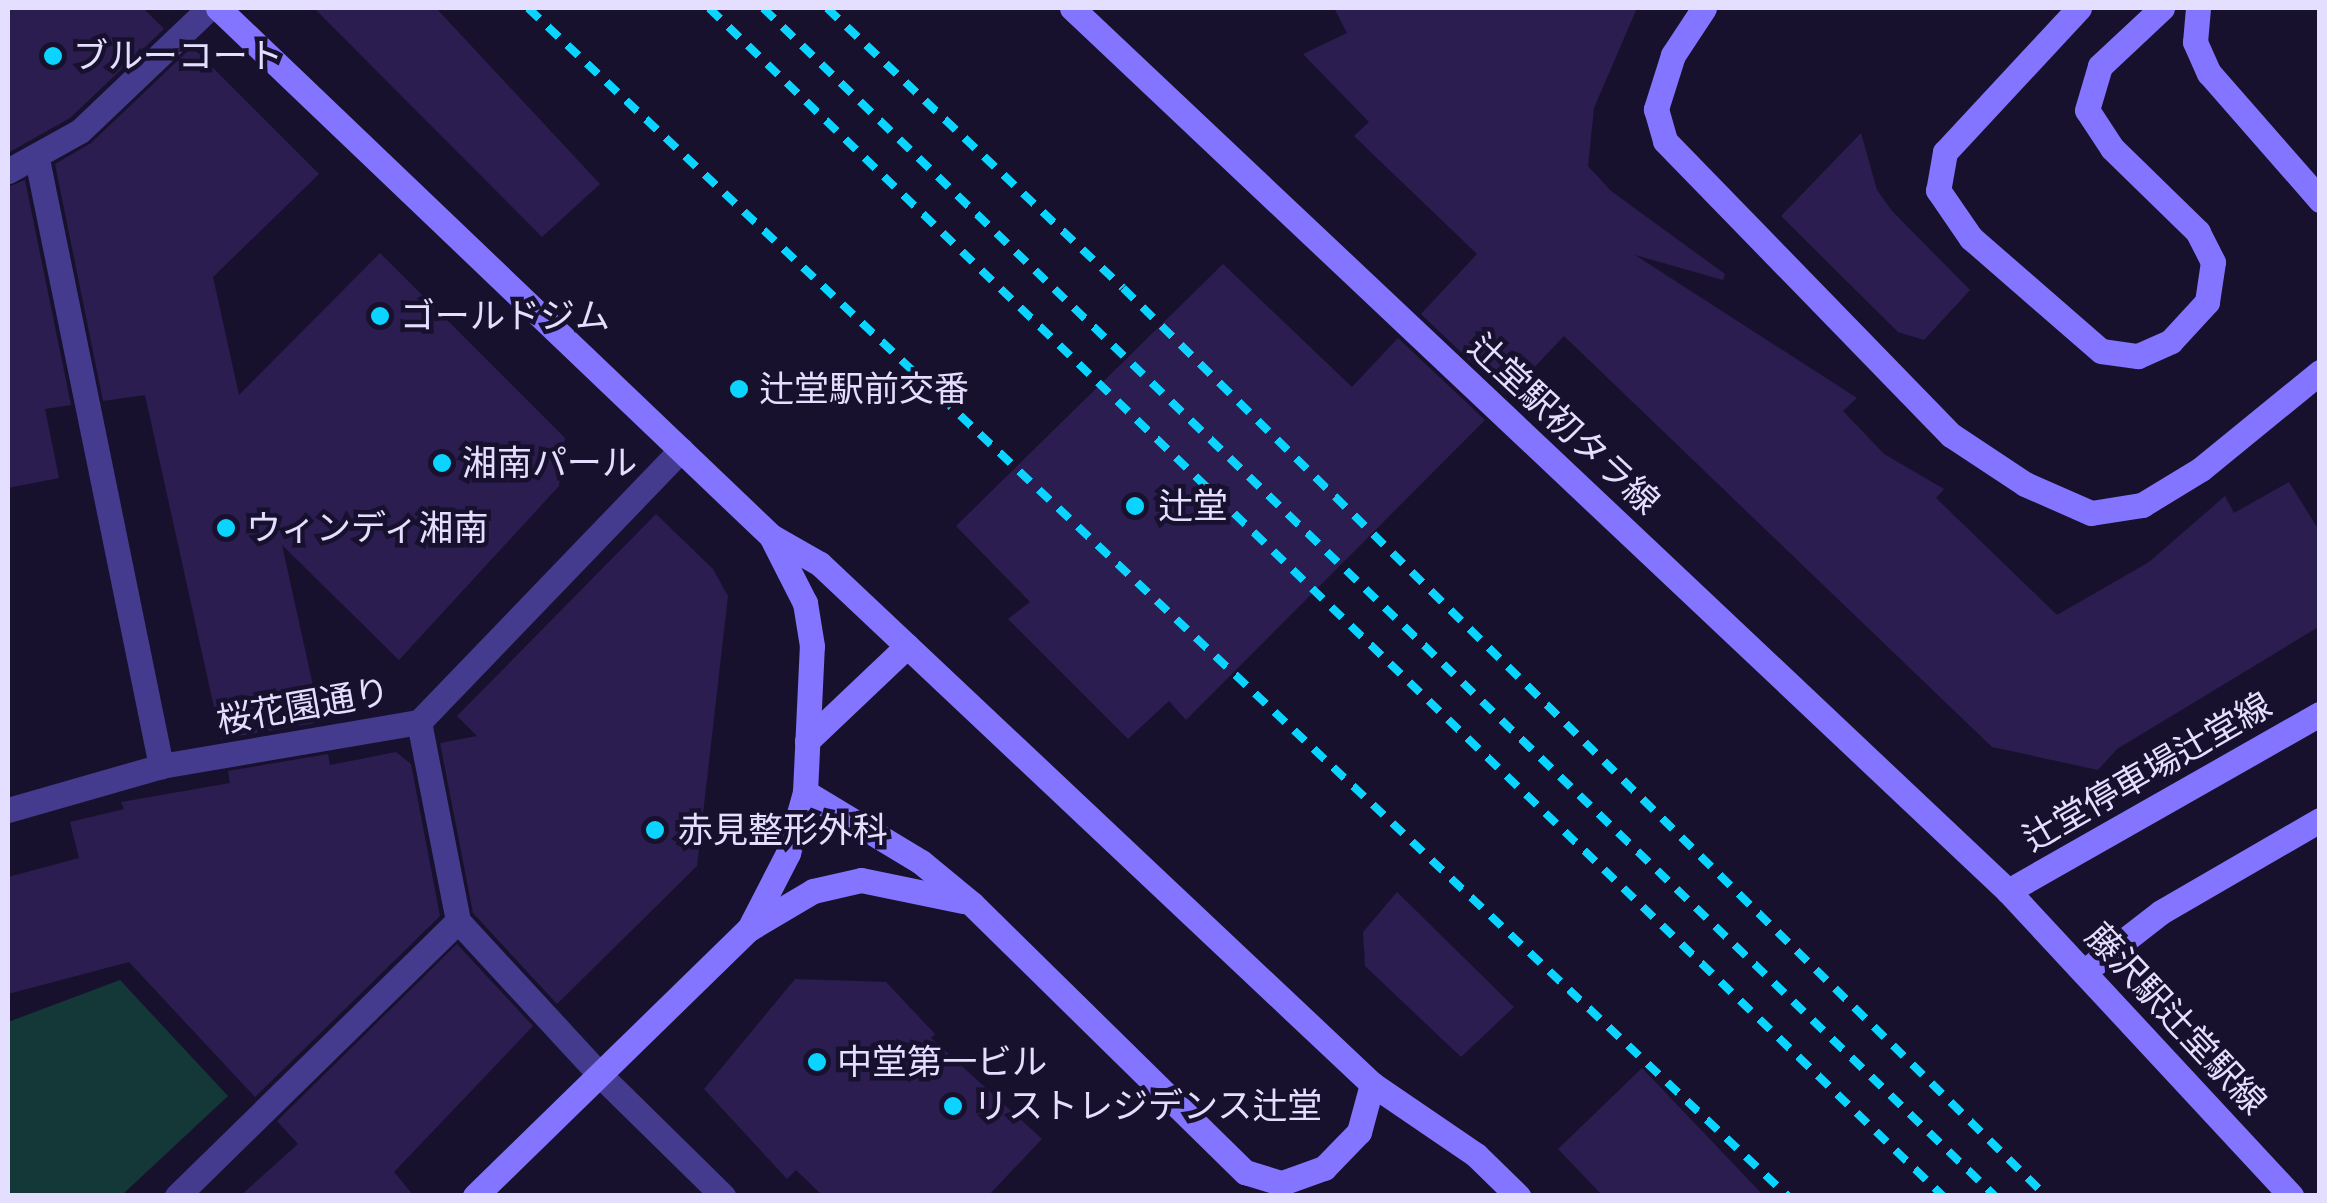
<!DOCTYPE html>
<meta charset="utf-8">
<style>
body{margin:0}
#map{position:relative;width:2327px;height:1203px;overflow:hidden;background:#18112e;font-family:"Work Sans","Noto Sans JP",sans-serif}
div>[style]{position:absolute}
.green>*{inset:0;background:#143738}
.building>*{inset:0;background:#2b1d4f}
.lane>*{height:25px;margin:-12.5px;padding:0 12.5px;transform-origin:12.5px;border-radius:12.5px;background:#453b8e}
.street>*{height:25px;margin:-12.5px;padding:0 12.5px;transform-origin:12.5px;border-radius:12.5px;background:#453b8e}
.secondary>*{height:25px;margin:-12.5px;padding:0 12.5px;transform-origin:12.5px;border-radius:12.5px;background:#8375ff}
.rail>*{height:8px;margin-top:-4px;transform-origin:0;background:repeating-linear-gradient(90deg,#0ad4ff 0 15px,transparent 0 27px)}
.dots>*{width:28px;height:28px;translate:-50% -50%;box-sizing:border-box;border:5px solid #18112e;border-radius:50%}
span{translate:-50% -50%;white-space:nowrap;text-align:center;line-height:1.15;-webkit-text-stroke:9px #18112e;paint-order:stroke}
.poi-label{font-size:35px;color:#e4deff}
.left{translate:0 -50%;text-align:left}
.street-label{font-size:35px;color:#e4deff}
.frame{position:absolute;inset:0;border:10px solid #e4deff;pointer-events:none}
</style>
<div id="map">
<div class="green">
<div style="clip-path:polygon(120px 980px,228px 1096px,122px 1195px,8px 1195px,8px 1022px)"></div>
</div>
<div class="building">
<div style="clip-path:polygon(8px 8px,143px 8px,164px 29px,70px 118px,8px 153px)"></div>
<div style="clip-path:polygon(314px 8px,436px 8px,600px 184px,542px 237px)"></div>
<div style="clip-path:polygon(1334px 8px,1637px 8px,1594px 108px,1588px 166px,1611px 191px,1725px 274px,1723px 280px,1635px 255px,1857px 398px,1843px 411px,1884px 454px,1944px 489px,1936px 498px,2057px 615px,2149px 562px,2225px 496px,2234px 513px,2289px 482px,2320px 532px,2320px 626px,2117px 749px,2098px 770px,1992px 747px,1564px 336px,1507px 396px,1421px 314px,1477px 254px,1354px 136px,1369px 122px,1303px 54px,1347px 33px)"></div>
<div style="clip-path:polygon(192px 47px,319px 174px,213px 277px,239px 395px,380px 253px,565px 438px,559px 486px,399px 660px,282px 545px,321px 722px,221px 739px,145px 395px,103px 401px,55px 164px,91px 143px)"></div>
<div style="clip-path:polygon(1861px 133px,1877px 190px,1892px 211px,1970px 290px,1924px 340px,1898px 332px,1781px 216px)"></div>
<div style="clip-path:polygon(25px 180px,71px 405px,45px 409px,59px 478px,8px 488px,8px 187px)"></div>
<div style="clip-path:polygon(1223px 264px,1352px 387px,1398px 338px,1485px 420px,1186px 720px,1169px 701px,1128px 739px,1008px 619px,1030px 602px,956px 526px)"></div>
<div style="clip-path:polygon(656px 514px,713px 569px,728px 596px,697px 866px,557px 1004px,473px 913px,440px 743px,477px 736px,457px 716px)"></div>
<div style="clip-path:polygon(396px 752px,411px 764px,440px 916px,255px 1097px,129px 962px,8px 994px,8px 877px,79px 858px,70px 822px,124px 809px,121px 802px,230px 783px,228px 771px,328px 754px,330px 765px)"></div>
<div style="clip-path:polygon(1397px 892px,1514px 1007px,1461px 1057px,1365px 966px,1363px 932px)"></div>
<div style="clip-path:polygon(457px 944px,533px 1026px,394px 1172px,414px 1196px,240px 1196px,298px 1144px,277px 1121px)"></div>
<div style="clip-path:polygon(795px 979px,886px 982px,935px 1034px,931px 1038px,1042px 1139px,988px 1196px,823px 1196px,796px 1170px,787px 1179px,704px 1089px)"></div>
<div style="clip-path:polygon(1642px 1068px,1764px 1196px,1603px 1196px,1558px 1149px)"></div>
</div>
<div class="lane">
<div style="left:177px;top:1196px;width:393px;rotate:-44.4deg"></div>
</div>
<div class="street">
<div style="left:37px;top:159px;width:620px;rotate:78.45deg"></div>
<div style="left:8px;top:171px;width:82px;rotate:-29.1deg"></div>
<div style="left:80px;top:131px;width:178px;rotate:-43.6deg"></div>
<div style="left:419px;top:722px;width:203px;rotate:78.9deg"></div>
<div style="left:458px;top:921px;width:208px;rotate:47.3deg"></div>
<div style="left:599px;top:1074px;width:174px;rotate:44.5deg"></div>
<div style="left:8px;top:810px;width:159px;rotate:-16deg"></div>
<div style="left:161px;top:766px;width:262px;rotate:-9.7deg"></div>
<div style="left:419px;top:722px;width:378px;rotate:-46.1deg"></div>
</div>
<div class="secondary">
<div style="left:218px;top:8px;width:765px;rotate:43.68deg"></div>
<div style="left:771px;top:536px;width:56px;rotate:29.7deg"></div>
<div style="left:820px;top:564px;width:758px;rotate:43.29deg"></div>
<div style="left:1372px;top:1084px;width:126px;rotate:34.3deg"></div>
<div style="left:1476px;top:1155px;width:59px;rotate:44.3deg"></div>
<div style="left:1072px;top:8px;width:1287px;rotate:43.33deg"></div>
<div style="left:2008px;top:891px;width:416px;rotate:47.1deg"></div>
<div style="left:1704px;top:8px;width:56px;rotate:123.4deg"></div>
<div style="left:1673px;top:55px;width:57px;rotate:107.5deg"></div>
<div style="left:1656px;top:109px;width:33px;rotate:74deg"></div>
<div style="left:1665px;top:141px;width:410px;rotate:45.8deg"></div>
<div style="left:1951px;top:435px;width:89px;rotate:33.5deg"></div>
<div style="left:2025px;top:484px;width:72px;rotate:23.7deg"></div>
<div style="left:2091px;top:513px;width:52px;rotate:-8.9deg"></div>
<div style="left:2142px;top:505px;width:69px;rotate:-31.4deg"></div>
<div style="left:2201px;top:469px;width:154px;rotate:-39.2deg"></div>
<div style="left:2079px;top:8px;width:197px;rotate:132.9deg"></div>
<div style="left:1945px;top:152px;width:39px;rotate:100deg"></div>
<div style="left:1938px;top:190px;width:58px;rotate:55.5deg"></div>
<div style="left:1971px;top:238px;width:172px;rotate:41deg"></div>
<div style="left:2101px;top:351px;width:37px;rotate:8deg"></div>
<div style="left:2138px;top:356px;width:36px;rotate:-24deg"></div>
<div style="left:2171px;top:341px;width:53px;rotate:-47.3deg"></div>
<div style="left:2207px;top:302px;width:40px;rotate:-81.5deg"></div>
<div style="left:2213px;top:262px;width:34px;rotate:-117deg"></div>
<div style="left:2198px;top:232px;width:120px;rotate:-135.7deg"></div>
<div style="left:2112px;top:148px;width:45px;rotate:-123.3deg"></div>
<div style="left:2087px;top:110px;width:46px;rotate:-73.5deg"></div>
<div style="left:2100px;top:66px;width:85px;rotate:-43.1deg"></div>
<div style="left:2198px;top:8px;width:34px;rotate:95deg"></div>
<div style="left:2195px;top:42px;width:34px;rotate:66deg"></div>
<div style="left:2209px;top:73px;width:169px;rotate:48.8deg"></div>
<div style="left:807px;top:741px;width:138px;rotate:-43.5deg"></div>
<div style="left:805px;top:792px;width:135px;rotate:31.1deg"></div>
<div style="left:921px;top:862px;width:66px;rotate:39.5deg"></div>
<div style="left:972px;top:904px;width:383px;rotate:44.5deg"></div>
<div style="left:1245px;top:1172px;width:39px;rotate:17deg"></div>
<div style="left:1282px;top:1183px;width:45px;rotate:-19.7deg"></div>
<div style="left:1324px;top:1168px;width:50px;rotate:-45.8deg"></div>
<div style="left:1359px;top:1132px;width:50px;rotate:-74.8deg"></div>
<div style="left:2008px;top:891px;width:359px;rotate:-29.6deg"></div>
<div style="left:749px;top:929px;width:85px;rotate:-62.8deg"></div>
<div style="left:788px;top:853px;width:63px;rotate:-74.4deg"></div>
<div style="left:805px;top:792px;width:146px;rotate:-87.3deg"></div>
<div style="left:812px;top:646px;width:44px;rotate:-99.2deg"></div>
<div style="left:805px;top:603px;width:75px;rotate:-116.9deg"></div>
<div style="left:2085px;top:971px;width:96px;rotate:-37.8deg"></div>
<div style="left:2161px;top:912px;width:184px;rotate:-30.1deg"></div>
<div style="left:475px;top:1196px;width:383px;rotate:-44.3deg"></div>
<div style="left:749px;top:929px;width:74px;rotate:-30.7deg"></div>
<div style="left:813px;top:891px;width:49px;rotate:-12.9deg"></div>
<div style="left:861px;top:880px;width:104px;rotate:11.6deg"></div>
</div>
<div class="rail">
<div style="left:528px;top:8px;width:1732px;rotate:43.32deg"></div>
<div style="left:709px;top:8px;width:1713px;rotate:43.91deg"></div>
<div style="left:763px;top:8px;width:1711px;rotate:43.96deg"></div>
<div style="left:827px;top:8px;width:407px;rotate:43.4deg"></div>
<div style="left:1123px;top:288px;width:1295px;rotate:44.53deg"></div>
</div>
<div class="dots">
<div style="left:53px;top:56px;background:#0ad4ff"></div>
<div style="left:380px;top:316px;background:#0ad4ff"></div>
<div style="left:739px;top:389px;background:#0ad4ff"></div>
<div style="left:442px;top:463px;background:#0ad4ff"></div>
<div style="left:1135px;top:506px;background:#0ad4ff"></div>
<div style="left:226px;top:528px;background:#0ad4ff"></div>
<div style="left:655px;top:830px;background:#0ad4ff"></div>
<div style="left:817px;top:1062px;background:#0ad4ff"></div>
<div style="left:953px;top:1106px;background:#0ad4ff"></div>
</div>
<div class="poi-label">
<span class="left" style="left:73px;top:56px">ブルーコート</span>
<span class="left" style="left:400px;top:316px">ゴールドジム</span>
<span class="left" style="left:759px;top:389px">辻堂駅前交番</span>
<span class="left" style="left:462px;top:463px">湘南パール</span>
<span class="left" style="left:1158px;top:506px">辻堂</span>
<span class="left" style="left:246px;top:528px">ウィンディ湘南</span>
<span class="left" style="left:678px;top:830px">赤見整形外科</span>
<span class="left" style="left:837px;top:1062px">中堂第一ビル</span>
<span class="left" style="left:973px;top:1106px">リストレジデンス辻堂</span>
</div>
<div class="street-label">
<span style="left:1564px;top:424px;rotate:43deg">辻堂駅初タラ線</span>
<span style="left:303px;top:706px;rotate:-10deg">桜花園通り</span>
<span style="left:2147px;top:772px;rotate:-30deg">辻堂停車場辻堂線</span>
<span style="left:2176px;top:1019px;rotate:47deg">藤沢駅辻堂駅線</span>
</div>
<div class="frame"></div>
</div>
